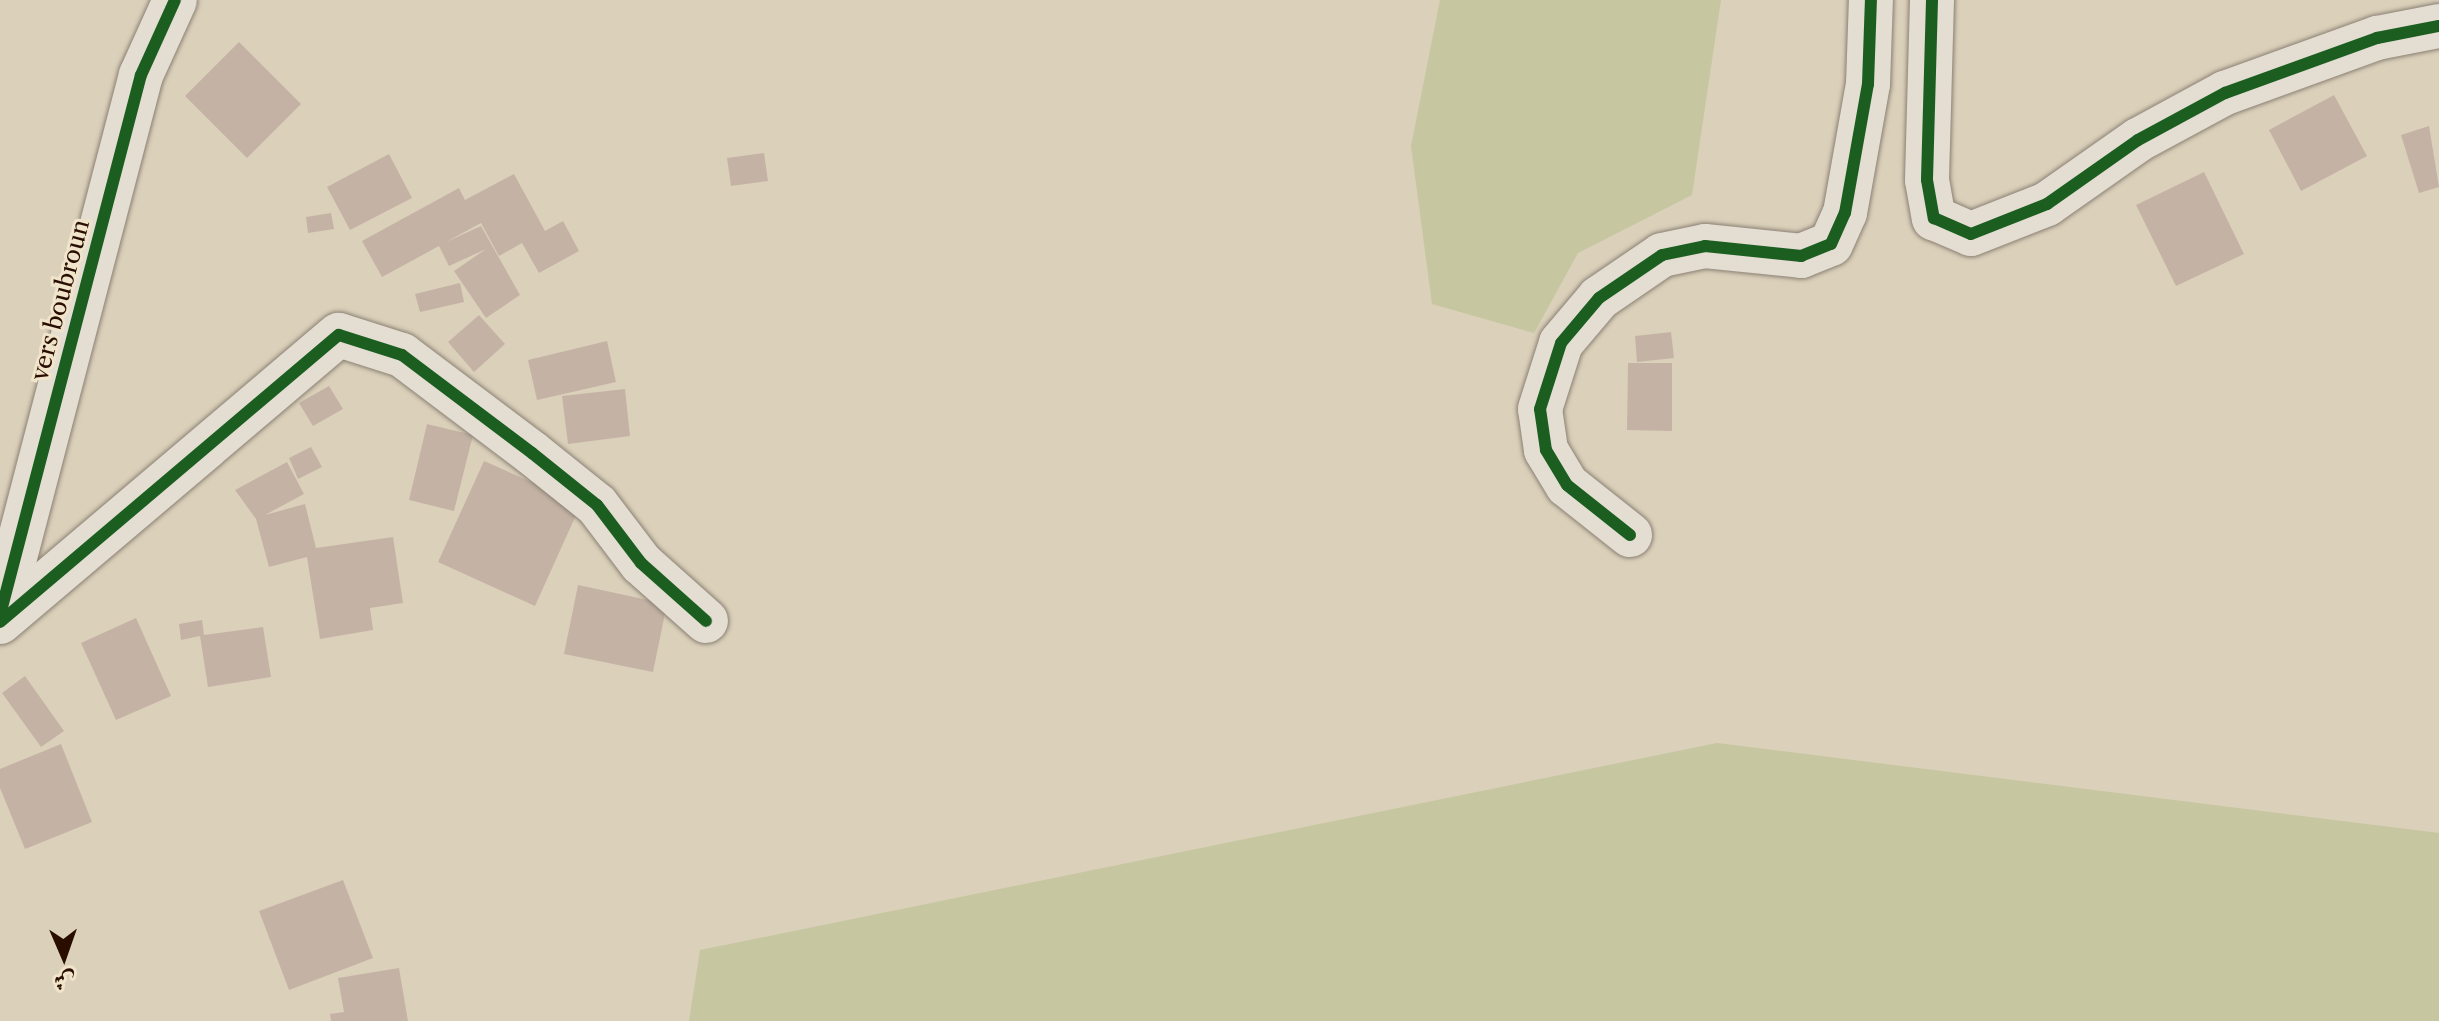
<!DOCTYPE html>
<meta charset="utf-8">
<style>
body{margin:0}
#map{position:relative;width:2439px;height:1021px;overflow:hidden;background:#dbd0ba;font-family:"Libre Caslon Text",Amiri,serif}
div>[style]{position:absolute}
.green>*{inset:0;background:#c6c6a0}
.building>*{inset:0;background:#c4b3a5}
.roads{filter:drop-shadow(0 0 2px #8b8174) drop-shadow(0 0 2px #8b8174)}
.minor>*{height:44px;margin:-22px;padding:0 22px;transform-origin:22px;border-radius:22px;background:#e3ddd2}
.cycleway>*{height:12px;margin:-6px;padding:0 6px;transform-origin:6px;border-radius:6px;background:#1b5e20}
span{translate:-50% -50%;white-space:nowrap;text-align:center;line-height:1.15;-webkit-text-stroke:6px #f0e4ca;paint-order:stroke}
.street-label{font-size:24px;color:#290e00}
.north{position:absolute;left:24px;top:917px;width:80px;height:80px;-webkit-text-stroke:6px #f0e4ca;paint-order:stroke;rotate:178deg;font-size:22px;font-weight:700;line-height:32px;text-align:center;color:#290e00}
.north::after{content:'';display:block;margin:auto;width:28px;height:36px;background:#290e00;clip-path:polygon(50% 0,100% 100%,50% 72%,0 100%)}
</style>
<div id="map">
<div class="green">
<div style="clip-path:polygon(1440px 0,1721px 0,1692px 195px,1578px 253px,1534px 333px,1432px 304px,1411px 146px)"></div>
<div style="clip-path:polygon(1717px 743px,2439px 833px,2439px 1021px,689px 1021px,700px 950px)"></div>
</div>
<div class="building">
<div style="clip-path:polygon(239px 42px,301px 104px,247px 158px,185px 96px)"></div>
<div style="clip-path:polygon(2334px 95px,2367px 156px,2301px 191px,2269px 130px)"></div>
<div style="clip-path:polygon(2429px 126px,2439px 187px,2419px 193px,2401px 135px)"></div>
<div style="clip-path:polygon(764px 153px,768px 181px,731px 186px,727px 158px)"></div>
<div style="clip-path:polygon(389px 154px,412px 198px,350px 230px,327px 187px)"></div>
<div style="clip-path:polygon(2204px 172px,2244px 254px,2176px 286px,2136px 205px)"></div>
<div style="clip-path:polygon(514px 174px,545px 231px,563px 221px,579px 251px,539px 273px,522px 243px,499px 256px,481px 223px,446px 242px,481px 226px,520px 295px,486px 318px,454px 271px,486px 249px,449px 266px,439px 246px,382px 277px,362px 241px,459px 188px,465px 200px)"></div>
<div style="clip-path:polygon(331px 213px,334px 229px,308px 233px,306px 217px)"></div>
<div style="clip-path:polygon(460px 283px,464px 302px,420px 312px,415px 294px)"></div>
<div style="clip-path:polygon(479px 315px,505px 344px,474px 372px,448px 342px)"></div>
<div style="clip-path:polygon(1671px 332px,1674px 358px,1637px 362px,1635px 336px)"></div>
<div style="clip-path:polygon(607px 341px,616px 382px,537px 400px,528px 360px)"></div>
<div style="clip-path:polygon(1628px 363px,1672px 363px,1672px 431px,1627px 430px)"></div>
<div style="clip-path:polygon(329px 386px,343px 409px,313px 426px,299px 403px)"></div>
<div style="clip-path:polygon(625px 389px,630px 436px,568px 444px,562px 396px)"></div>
<div style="clip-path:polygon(427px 424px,473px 435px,454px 511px,409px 500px)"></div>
<div style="clip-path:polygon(311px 447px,322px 467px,298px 479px,289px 458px)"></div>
<div style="clip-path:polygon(484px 461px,581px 504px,535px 606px,438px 562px)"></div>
<div style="clip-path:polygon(287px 462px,304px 494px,265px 515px,305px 504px,316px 548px,393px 537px,403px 603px,370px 608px,373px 630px,320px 639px,307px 557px,269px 567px,256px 519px,235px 490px)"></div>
<div style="clip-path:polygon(578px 585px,667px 604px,653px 672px,564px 654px)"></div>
<div style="clip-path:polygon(136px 618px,171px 696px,116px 720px,81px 643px)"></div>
<div style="clip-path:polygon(202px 620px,204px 635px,263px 627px,271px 677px,208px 687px,200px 636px,181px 640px,179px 624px)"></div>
<div style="clip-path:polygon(25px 676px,64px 731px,41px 747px,2px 693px)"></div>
<div style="clip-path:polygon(61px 744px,92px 822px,25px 849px,0 788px,0 769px)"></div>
<div style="clip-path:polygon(343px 880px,373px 958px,289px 990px,259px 911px)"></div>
<div style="clip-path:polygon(399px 968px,408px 1021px,331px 1021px,330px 1014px,344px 1012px,338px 978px)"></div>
</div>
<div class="roads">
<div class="minor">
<div style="left:1932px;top:0;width:180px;rotate:91.6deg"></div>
<div style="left:1927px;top:180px;width:39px;rotate:80deg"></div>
<div style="left:1934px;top:218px;width:40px;rotate:23.4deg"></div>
<div style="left:1971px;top:234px;width:82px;rotate:-21.5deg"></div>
<div style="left:2047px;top:204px;width:111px;rotate:-35.1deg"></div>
<div style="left:2138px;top:140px;width:99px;rotate:-28.4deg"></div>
<div style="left:2225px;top:93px;width:162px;rotate:-19.9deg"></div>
<div style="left:2377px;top:38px;width:63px;rotate:-11deg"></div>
<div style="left:1630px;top:535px;width:80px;rotate:-141.6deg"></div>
<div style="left:1567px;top:485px;width:41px;rotate:-121deg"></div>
<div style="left:1546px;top:450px;width:41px;rotate:-98.3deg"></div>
<div style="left:1540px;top:409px;width:69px;rotate:-72.3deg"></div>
<div style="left:1561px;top:343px;width:59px;rotate:-49.8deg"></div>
<div style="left:1599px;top:298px;width:76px;rotate:-34.3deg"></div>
<div style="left:1662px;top:255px;width:44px;rotate:-11.8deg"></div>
<div style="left:1705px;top:246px;width:97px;rotate:5.9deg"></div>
<div style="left:1801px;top:256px;width:32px;rotate:-22deg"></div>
<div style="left:1831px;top:244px;width:34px;rotate:-66deg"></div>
<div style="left:1845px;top:213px;width:131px;rotate:-79.9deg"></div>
<div style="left:1868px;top:84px;width:84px;rotate:-88deg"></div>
<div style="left:0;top:615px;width:558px;rotate:-75.37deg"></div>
<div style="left:141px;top:75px;width:82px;rotate:-65.6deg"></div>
<div style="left:0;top:622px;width:444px;rotate:-40.3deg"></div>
<div style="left:339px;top:335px;width:66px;rotate:17.6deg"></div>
<div style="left:402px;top:355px;width:163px;rotate:37deg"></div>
<div style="left:532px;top:453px;width:83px;rotate:38.7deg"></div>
<div style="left:597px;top:505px;width:73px;rotate:52.8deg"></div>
<div style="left:641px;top:563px;width:87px;rotate:41.7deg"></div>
</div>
</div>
<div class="cycleway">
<div style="left:1932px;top:0;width:180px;rotate:91.6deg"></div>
<div style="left:1927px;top:180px;width:39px;rotate:80deg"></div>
<div style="left:1934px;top:218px;width:40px;rotate:23.4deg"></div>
<div style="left:1971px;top:234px;width:82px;rotate:-21.5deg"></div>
<div style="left:2047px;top:204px;width:111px;rotate:-35.1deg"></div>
<div style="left:2138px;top:140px;width:99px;rotate:-28.4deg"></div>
<div style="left:2225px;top:93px;width:162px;rotate:-19.9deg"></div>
<div style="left:2377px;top:38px;width:63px;rotate:-11deg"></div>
<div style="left:1630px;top:535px;width:80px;rotate:-141.6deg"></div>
<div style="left:1567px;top:485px;width:41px;rotate:-121deg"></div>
<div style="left:1546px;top:450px;width:41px;rotate:-98.3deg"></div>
<div style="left:1540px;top:409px;width:69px;rotate:-72.3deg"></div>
<div style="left:1561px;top:343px;width:59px;rotate:-49.8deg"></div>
<div style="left:1599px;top:298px;width:76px;rotate:-34.3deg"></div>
<div style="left:1662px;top:255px;width:44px;rotate:-11.8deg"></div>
<div style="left:1705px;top:246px;width:97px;rotate:5.9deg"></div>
<div style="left:1801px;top:256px;width:32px;rotate:-22deg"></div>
<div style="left:1831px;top:244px;width:34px;rotate:-66deg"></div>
<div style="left:1845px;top:213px;width:131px;rotate:-79.9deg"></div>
<div style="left:1868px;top:84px;width:84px;rotate:-88deg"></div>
<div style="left:0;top:615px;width:558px;rotate:-75.37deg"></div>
<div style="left:141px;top:75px;width:82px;rotate:-65.6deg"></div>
<div style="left:0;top:622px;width:444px;rotate:-40.3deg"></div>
<div style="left:339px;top:335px;width:66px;rotate:17.6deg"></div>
<div style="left:402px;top:355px;width:163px;rotate:37deg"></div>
<div style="left:532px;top:453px;width:83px;rotate:38.7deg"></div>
<div style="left:597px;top:505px;width:73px;rotate:52.8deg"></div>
<div style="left:641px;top:563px;width:87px;rotate:41.7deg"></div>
</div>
<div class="street-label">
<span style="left:60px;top:300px;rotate:-75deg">vers boubroun</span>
</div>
<div class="north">ش</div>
</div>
